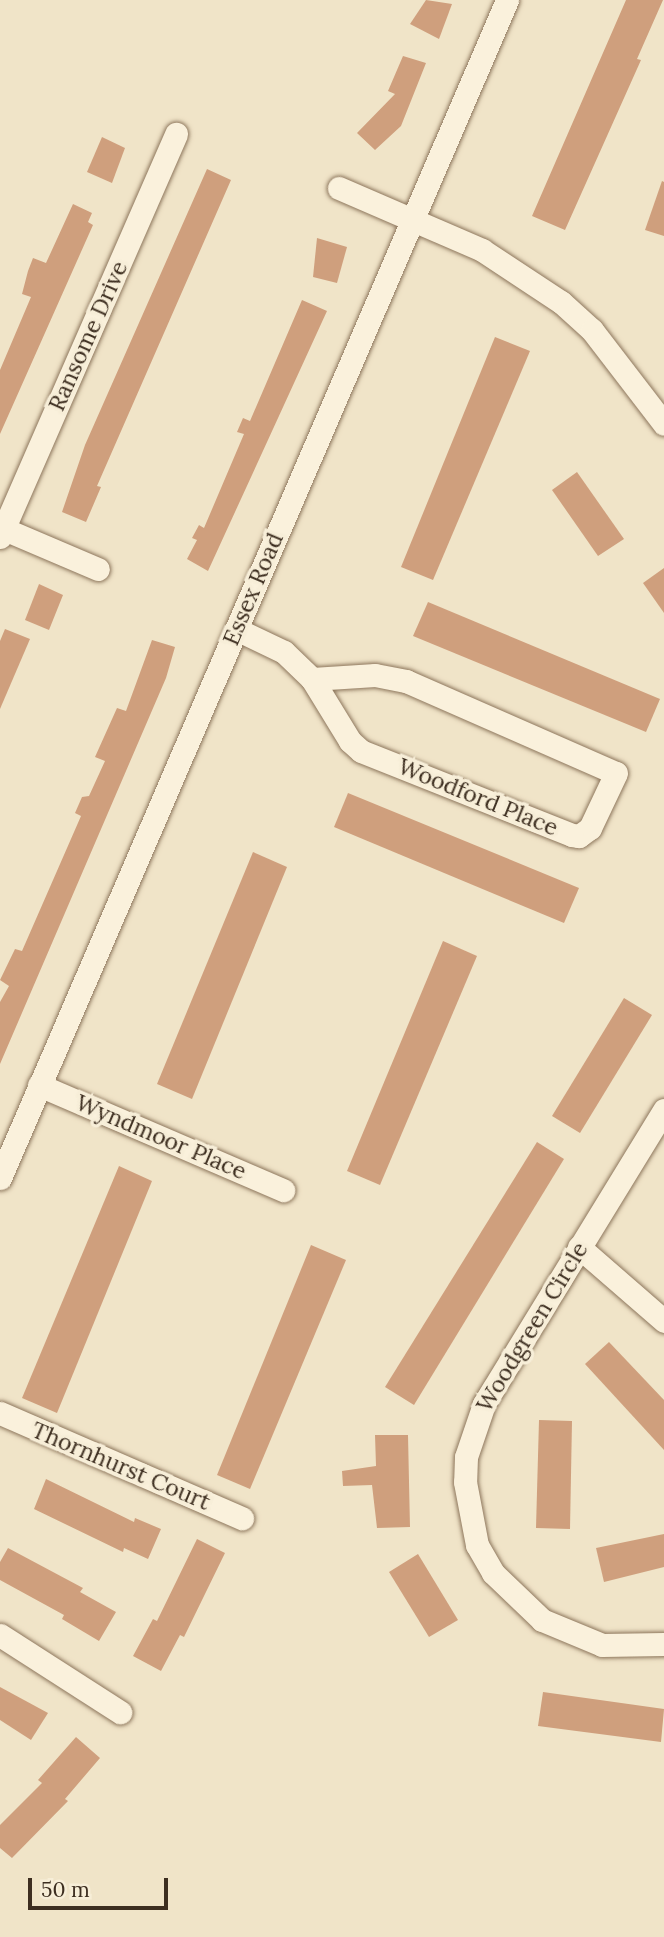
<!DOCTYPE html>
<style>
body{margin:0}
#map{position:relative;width:664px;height:1937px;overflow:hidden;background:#f0e4c8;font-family:Lora,serif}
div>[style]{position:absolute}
.building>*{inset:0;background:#cf9f7d}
.roads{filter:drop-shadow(0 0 2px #8d765c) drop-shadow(0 0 2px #8d765c)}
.minor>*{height:23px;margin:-11.5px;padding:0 11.5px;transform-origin:11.5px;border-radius:11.5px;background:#faf1dc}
span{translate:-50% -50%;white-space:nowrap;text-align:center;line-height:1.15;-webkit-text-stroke:7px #f7eed8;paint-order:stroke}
.street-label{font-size:23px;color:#3d2e20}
.scale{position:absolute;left:28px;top:1878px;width:140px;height:32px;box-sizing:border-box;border:4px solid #3d2e20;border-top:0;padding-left:9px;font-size:21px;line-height:24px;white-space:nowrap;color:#3d2e20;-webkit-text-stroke:5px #f7eed8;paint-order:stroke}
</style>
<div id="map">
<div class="building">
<div style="clip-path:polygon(426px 0,452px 4px,439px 39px,410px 24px)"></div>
<div style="clip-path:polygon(626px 0,663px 0,637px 59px,641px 60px,565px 230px,532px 216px)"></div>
<div style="clip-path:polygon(403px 56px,426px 63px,401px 126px,375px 150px,357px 133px,395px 94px,388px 91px)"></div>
<div style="clip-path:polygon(102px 137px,125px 148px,112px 183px,87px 172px)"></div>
<div style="clip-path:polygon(207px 169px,231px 180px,97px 486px,101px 487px,86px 522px,62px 512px,85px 445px)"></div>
<div style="clip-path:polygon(662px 181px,664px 182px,664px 236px,645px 230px)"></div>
<div style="clip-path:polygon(73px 204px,92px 213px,88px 222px,93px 225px,0 434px,0 370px,31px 297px,22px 294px,28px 271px,33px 258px,46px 263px)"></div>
<div style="clip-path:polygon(317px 238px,347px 247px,337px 283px,313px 277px)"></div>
<div style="clip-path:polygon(302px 300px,327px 311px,208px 571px,187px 559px,197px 540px,192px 538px,199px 525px,204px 528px,244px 434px,237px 432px,243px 418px,250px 421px)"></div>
<div style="clip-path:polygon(495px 337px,530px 351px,433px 580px,401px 567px)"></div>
<div style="clip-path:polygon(577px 472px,624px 539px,598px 556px,552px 490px)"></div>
<div style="clip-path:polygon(664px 568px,664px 613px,643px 583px)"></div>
<div style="clip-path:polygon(39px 584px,63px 595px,49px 630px,25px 620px)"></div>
<div style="clip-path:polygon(428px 602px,660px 699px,646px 732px,413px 636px)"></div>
<div style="clip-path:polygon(5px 629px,30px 639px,0 709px,0 641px)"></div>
<div style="clip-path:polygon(152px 640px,175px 647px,166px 678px,0 1064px,0 1002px,9px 986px,0 980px,15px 949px,22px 951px,81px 816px,75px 813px,82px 797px,89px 796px,105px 761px,95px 757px,117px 708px,126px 711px)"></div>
<div style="clip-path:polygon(348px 793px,579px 888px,564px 923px,334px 827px)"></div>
<div style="clip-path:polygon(253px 852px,287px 867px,192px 1099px,157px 1084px)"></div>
<div style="clip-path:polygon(443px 941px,477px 956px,380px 1185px,347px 1171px)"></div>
<div style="clip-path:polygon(624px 998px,652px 1015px,580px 1133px,552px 1116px)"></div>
<div style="clip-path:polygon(537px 1142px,564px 1159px,414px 1405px,385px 1387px)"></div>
<div style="clip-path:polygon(119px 1166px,152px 1181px,57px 1413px,22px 1398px)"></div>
<div style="clip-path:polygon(311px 1245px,346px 1260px,250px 1489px,217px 1475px)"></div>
<div style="clip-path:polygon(609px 1342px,664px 1400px,664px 1450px,585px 1364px)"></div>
<div style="clip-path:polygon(539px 1420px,572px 1421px,570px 1529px,536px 1528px)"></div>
<div style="clip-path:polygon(375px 1435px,408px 1435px,410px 1527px,377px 1528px,372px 1485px,343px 1486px,342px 1471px,376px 1466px)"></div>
<div style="clip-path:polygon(46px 1479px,134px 1522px,135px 1518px,161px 1529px,148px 1559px,124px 1548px,123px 1552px,34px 1509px)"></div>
<div style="clip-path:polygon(664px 1534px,664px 1567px,604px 1582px,596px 1548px)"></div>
<div style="clip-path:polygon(197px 1539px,225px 1553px,184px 1637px,180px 1635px,161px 1671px,133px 1656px,153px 1619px,157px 1621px)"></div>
<div style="clip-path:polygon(8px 1548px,83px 1588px,80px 1592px,116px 1612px,99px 1641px,62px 1619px,64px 1615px,0 1580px,0 1562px)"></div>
<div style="clip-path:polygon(418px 1554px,458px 1620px,429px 1637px,389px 1572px)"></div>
<div style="clip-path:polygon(0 1687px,48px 1713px,31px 1740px,0 1720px)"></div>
<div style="clip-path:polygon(543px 1692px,664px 1709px,661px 1742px,538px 1726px)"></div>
<div style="clip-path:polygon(76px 1737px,100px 1758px,65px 1799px,68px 1801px,12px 1858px,0 1848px,0 1825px,42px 1783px,38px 1780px)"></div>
</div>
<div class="roads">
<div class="minor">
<div style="left:339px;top:188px;width:156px;rotate:23.4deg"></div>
<div style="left:482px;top:250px;width:95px;rotate:33.4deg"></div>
<div style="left:561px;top:302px;width:42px;rotate:42.1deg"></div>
<div style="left:592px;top:330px;width:118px;rotate:52.5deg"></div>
<div style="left:4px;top:529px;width:102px;rotate:23.1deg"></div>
<div style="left:0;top:537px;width:440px;rotate:-66.4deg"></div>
<div style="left:236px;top:629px;width:53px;rotate:25.6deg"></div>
<div style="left:284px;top:652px;width:39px;rotate:44deg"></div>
<div style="left:312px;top:679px;width:63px;rotate:-3.6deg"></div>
<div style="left:375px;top:675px;width:32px;rotate:11deg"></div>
<div style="left:406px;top:681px;width:229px;rotate:23.7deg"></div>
<div style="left:616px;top:773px;width:61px;rotate:115.3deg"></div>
<div style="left:590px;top:828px;width:14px;rotate:144deg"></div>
<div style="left:579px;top:836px;width:7px;rotate:-172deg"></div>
<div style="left:572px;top:835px;width:227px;rotate:-158.3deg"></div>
<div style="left:361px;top:751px;width:15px;rotate:-138deg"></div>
<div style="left:350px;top:741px;width:73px;rotate:-121.5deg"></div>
<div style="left:39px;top:1085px;width:266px;rotate:23.3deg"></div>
<div style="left:664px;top:1110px;width:345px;rotate:121.5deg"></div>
<div style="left:484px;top:1404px;width:56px;rotate:108.8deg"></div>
<div style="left:466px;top:1457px;width:25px;rotate:92deg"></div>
<div style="left:465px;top:1482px;width:64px;rotate:79.2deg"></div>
<div style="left:477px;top:1545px;width:32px;rotate:60deg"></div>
<div style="left:493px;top:1573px;width:68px;rotate:43.8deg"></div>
<div style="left:542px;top:1620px;width:65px;rotate:22.6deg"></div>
<div style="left:602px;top:1645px;width:62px;rotate:-0.9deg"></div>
<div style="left:0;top:1178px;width:1282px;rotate:-66.71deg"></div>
<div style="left:579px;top:1247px;width:113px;rotate:41deg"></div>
<div style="left:0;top:1413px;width:264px;rotate:23.5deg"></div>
<div style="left:0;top:1635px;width:143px;rotate:32.7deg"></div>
</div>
</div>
<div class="street-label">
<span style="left:88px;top:336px;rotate:-66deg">Ransome Drive</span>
<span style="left:253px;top:589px;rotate:-67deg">Essex Road</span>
<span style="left:478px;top:797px;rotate:22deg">Woodford Place</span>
<span style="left:161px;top:1137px;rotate:23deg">Wyndmoor Place</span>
<span style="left:532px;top:1327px;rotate:-59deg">Woodgreen Circle</span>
<span style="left:121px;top:1466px;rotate:23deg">Thornhurst Court</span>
</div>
<div class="scale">50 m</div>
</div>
